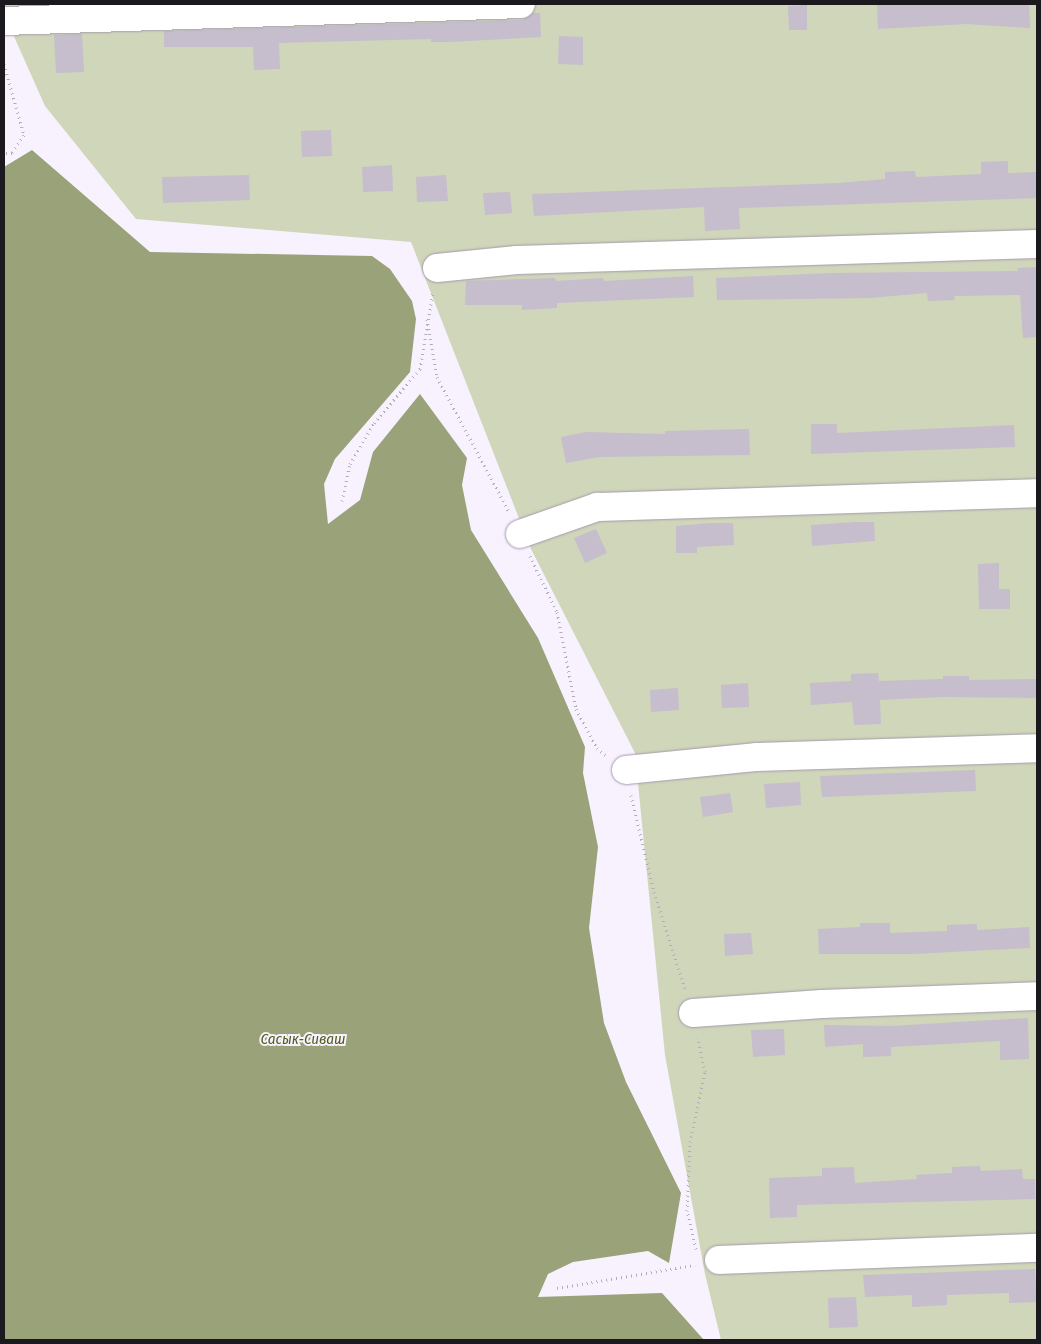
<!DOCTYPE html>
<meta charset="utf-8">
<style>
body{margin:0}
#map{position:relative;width:1041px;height:1344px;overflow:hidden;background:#f8f1fe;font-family:"Fira Sans Condensed",sans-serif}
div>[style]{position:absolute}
.green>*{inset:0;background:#d0d6ba}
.water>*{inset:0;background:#9aa279}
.building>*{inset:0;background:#c6bdcd}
.path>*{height:3px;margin-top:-1.5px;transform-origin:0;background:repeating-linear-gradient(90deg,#b2adb7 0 1px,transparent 0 5px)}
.roads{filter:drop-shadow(0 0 1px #a49baa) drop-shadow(0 0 1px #a49baa)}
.minor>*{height:28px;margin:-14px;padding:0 14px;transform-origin:14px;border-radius:14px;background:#fff}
span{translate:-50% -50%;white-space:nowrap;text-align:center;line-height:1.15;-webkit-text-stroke:4px #f8f1fe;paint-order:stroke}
.water-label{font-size:15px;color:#535b1b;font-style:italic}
.frame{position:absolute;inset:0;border:5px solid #1c191e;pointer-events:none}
</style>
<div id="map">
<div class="green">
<div style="clip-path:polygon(4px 4px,1037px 4px,1037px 1340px,721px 1340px,705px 1274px,665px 1055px,635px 753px,531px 549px,411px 242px,136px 219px,45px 106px,4px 14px)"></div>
</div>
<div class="water">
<div style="clip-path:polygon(32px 150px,150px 252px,372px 256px,390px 269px,412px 301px,416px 319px,410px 372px,335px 459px,324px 484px,328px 524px,360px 500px,373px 452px,420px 394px,467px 458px,462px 485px,471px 530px,538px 638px,585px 747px,583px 773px,598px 847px,589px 928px,604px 1023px,626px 1082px,681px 1193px,669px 1263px,648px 1251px,573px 1262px,548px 1274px,538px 1297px,662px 1293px,704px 1340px,4px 1340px,4px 167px)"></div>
</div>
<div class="building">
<div style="clip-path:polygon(877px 4px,1029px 4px,1030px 28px,966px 24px,878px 29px)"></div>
<div style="clip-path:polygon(807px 5px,807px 30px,789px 30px,788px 6px)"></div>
<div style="clip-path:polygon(533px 13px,540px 13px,541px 37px,449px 42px,431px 42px,431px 39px,279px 43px,280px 69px,254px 70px,253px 47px,164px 47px,164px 31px,522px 20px)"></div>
<div style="clip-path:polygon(82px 34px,84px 72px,56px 73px,54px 35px)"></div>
<div style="clip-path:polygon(559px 36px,583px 37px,583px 65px,558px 64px)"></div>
<div style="clip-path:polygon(331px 130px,332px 156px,302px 157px,301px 131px)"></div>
<div style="clip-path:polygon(1008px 161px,1008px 173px,1037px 172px,1037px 198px,739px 208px,740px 229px,705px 231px,704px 207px,534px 216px,532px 194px,839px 183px,885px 179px,885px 172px,915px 171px,916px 177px,981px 174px,981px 162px)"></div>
<div style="clip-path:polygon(392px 165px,393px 191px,363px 192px,362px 167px)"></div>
<div style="clip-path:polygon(249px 175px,250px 200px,163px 203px,162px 177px)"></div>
<div style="clip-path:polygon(446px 175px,448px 201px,417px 202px,416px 177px)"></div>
<div style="clip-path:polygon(510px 192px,512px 213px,485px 215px,483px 193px)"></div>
<div style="clip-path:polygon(1037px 267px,1037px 337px,1023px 338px,1020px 295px,954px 296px,955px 300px,928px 301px,927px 293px,870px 298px,717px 300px,716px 278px,831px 273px,1018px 271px,1017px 268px)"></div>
<div style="clip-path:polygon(693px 276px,694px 297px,557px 303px,557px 308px,522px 310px,522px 305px,465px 305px,466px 281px,555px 278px,556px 281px,603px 278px,604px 281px)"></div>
<div style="clip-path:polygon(811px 424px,837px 424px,837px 433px,1014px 425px,1015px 447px,811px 454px)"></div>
<div style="clip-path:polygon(749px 429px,750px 455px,600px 457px,566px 463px,561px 437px,586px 432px,665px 434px,665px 431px)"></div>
<div style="clip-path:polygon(856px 522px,874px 522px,875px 541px,812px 546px,811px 525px)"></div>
<div style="clip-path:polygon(710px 523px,733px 523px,734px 545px,697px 547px,697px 553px,676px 553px,676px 526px)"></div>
<div style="clip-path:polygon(596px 529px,607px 553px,585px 563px,574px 538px)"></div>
<div style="clip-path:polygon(999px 563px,999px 589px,1010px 589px,1010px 609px,979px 609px,978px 564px)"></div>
<div style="clip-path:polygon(878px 673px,879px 681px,943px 679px,943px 676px,969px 676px,969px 680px,1037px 679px,1037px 698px,943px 697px,880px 700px,881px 724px,854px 725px,852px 702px,811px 705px,810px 683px,851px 681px,851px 674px)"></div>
<div style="clip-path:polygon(748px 683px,749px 707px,722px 708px,721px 685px)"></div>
<div style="clip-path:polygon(678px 688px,679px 710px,651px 712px,650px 690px)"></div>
<div style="clip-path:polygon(975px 770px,976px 791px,822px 797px,820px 776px)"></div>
<div style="clip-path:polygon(800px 782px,801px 805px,766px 808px,764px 784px)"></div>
<div style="clip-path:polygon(730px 793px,733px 812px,703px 817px,700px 797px)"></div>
<div style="clip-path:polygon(860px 923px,890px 923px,890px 933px,947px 931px,947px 925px,977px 924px,977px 930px,1029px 927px,1030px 948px,913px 954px,819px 954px,818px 929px,860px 927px)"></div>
<div style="clip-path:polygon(751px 933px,753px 954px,725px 956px,724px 934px)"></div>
<div style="clip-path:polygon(1028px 1018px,1029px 1059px,1000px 1060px,1000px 1041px,891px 1047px,891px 1056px,863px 1057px,863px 1044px,825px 1047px,824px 1025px,891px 1026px)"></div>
<div style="clip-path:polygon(784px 1029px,785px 1055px,753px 1057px,751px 1030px)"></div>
<div style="clip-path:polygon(980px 1166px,981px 1171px,1022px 1169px,1023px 1179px,1035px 1179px,1035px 1199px,797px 1205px,797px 1217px,770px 1218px,769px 1178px,822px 1176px,822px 1168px,854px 1167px,855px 1183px,917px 1179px,916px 1175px,952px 1173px,952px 1167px)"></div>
<div style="clip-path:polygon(1035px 1269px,1037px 1302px,1009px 1303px,1009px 1293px,947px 1295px,947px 1305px,912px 1307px,912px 1295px,865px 1297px,863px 1275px)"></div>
<div style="clip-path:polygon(856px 1297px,858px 1327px,829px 1328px,828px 1298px)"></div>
</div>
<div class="path">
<div style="left:4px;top:64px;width:74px;rotate:74.3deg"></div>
<div style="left:24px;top:135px;width:22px;rotate:124deg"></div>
<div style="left:12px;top:153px;width:8px;rotate:180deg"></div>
<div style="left:427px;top:319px;width:59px;rotate:80.2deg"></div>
<div style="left:437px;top:377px;width:153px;rotate:61.9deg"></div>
<div style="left:342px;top:501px;width:38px;rotate:-78deg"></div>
<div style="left:350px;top:464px;width:48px;rotate:-59.7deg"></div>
<div style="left:374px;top:423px;width:71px;rotate:-49.6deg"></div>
<div style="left:420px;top:369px;width:78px;rotate:-80.4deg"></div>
<div style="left:530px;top:556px;width:62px;rotate:64.3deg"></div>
<div style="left:557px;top:612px;width:99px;rotate:78.9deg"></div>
<div style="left:576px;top:709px;width:44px;rotate:61.7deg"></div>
<div style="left:597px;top:748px;width:13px;rotate:39deg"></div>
<div style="left:631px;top:795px;width:100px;rotate:76.7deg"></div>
<div style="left:654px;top:892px;width:102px;rotate:72.3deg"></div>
<div style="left:696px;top:1249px;width:39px;rotate:-103deg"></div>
<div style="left:687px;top:1211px;width:69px;rotate:-87.5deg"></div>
<div style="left:690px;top:1142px;width:72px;rotate:-77.9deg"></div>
<div style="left:705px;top:1072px;width:35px;rotate:-102deg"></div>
<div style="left:557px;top:1288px;width:140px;rotate:-9.5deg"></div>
</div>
<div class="roads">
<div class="minor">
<div style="left:4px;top:21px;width:517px;rotate:-1.88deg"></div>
<div style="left:437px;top:268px;width:80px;rotate:-5.7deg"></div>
<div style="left:517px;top:260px;width:520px;rotate:-1.76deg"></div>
<div style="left:520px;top:534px;width:82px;rotate:-19.3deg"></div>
<div style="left:597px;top:507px;width:440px;rotate:-1.8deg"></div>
<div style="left:626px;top:770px;width:132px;rotate:-5.7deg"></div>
<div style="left:757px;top:757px;width:280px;rotate:-1.8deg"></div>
<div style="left:693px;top:1013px;width:129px;rotate:-4deg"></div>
<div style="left:822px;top:1004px;width:215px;rotate:-2.1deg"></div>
<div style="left:719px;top:1260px;width:318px;rotate:-2.2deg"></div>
</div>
</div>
<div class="water-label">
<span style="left:303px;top:1040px">Сасык-Сиваш</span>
</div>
<div class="frame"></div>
</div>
